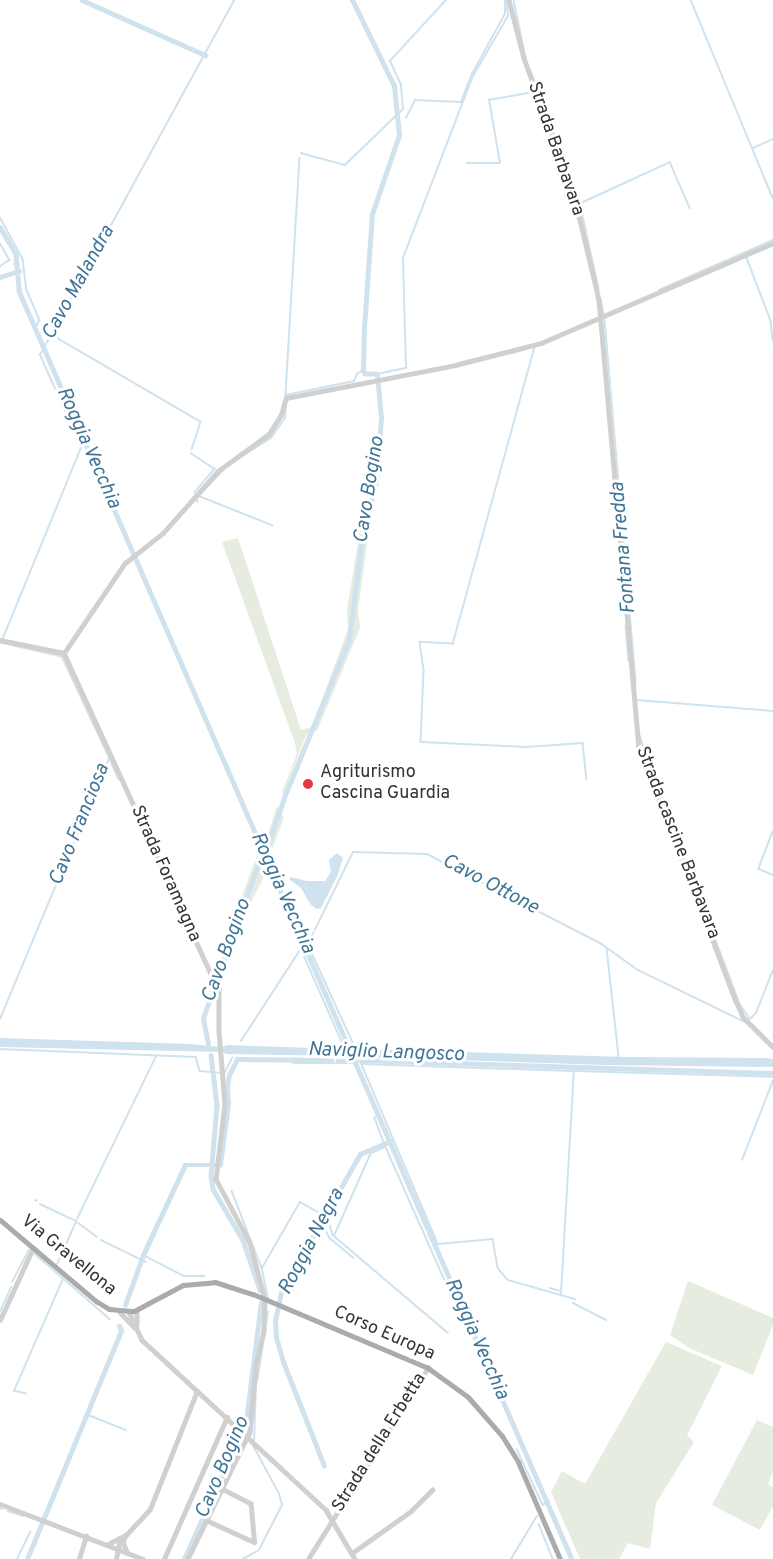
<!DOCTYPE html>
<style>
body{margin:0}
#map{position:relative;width:773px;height:1559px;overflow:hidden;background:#fff;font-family:Overpass,sans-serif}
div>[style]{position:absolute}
.green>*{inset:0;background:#e6ecdf}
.water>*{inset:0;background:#cfe2ee}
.stream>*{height:1.5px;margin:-0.75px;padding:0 0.75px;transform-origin:0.75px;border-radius:0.75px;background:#cfe2ee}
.canal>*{height:4.5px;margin:-2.25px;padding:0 2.25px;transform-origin:2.25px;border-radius:2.25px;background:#cfe2ee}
.minor>*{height:4.5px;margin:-2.25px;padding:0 2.25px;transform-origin:2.25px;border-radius:2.25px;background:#d0d0d0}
.major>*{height:5px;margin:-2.5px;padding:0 2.5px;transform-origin:2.5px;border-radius:2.5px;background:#ababab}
.dots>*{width:16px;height:16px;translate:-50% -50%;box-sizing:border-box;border:3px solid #fff;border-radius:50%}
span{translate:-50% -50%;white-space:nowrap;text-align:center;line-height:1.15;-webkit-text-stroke:6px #fff;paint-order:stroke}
.street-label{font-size:18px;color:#333}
.poi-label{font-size:18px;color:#333}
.left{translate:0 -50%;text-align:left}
.water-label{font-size:20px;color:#3f7597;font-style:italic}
</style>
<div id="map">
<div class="green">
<div style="clip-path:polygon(360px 531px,368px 536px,358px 610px,360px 628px,317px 731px,311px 728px,305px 738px,284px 792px,281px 794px,297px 754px,295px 743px,222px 542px,238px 538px,301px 730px,312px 727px,348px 629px,347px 609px)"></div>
<div style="clip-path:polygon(277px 806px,284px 818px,270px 854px,265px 843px)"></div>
<div style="clip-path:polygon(259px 850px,265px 867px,263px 879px,249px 906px,242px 896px)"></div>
<div style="clip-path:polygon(688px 1281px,773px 1318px,773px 1325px,753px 1375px,689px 1348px,670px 1335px)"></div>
<div style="clip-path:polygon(666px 1342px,722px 1366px,687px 1435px,694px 1442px,656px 1503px,650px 1549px,628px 1543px,619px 1559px,580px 1559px,551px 1492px,562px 1471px,585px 1484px)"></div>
<div style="clip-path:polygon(757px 1420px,773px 1427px,773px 1472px,768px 1484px,773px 1487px,773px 1506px,760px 1530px,712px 1505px)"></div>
</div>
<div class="water">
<div style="clip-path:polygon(337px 853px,343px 858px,337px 877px,321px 908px,317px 909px,310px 904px,301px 888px,290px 880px,290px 877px,307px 881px,325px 881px,331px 872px,329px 860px)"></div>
<div style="clip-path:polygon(0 1038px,190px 1044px,221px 1047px,221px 1052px,0 1047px)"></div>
<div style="clip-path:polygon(227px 1045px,342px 1049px,346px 1050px,348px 1056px,226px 1054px,223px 1052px,222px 1047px)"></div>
<div style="clip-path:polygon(361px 1049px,628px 1057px,765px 1058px,773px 1059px,773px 1067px,606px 1065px,362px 1057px,356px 1055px,354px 1050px)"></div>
</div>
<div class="stream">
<div style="left:514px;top:0;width:59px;rotate:78.3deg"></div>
<div style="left:691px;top:0;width:214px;rotate:67.5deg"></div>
<div style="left:531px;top:71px;width:141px;rotate:69.6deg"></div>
<div style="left:580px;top:203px;width:88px;rotate:77.5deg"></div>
<div style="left:406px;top:118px;width:20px;rotate:-63deg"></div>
<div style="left:415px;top:100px;width:46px;rotate:2.5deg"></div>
<div style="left:461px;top:102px;width:30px;rotate:-69deg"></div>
<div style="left:472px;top:74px;width:68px;rotate:-61.2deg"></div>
<div style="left:505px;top:14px;width:14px;rotate:-90deg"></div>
<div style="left:753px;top:148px;width:22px;rotate:-24deg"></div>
<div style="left:301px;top:153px;width:46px;rotate:15.3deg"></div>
<div style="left:345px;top:165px;width:81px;rotate:-44deg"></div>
<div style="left:403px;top:109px;width:24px;rotate:-95deg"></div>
<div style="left:401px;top:85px;width:26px;rotate:-115deg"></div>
<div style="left:390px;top:61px;width:83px;rotate:-47.4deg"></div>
<div style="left:300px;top:158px;width:237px;rotate:93.4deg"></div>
<div style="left:286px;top:395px;width:69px;rotate:-11.6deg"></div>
<div style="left:354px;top:381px;width:8px;rotate:-67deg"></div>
<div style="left:357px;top:374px;width:7px;rotate:-27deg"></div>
<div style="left:467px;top:163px;width:33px"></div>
<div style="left:500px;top:163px;width:64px;rotate:-99.9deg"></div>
<div style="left:489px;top:100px;width:46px;rotate:-10.1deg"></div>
<div style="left:581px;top:203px;width:98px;rotate:-24.7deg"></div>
<div style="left:670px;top:162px;width:50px;rotate:66.5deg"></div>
<div style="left:0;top:217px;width:48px;rotate:61.3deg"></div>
<div style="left:23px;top:259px;width:31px;rotate:83deg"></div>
<div style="left:27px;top:290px;width:33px;rotate:67deg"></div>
<div style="left:40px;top:320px;width:7px;rotate:117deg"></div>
<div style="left:0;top:243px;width:20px;rotate:60deg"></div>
<div style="left:10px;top:260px;width:12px;rotate:145deg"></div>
<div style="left:747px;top:258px;width:67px;rotate:69.1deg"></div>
<div style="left:771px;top:321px;width:19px;rotate:84deg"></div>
<div style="left:14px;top:264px;width:5px"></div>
<div style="left:659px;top:290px;width:124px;rotate:-23.7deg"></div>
<div style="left:601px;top:299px;width:16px;rotate:79deg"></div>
<div style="left:605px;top:320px;width:365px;rotate:85.1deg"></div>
<div style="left:53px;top:330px;width:11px;rotate:56deg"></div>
<div style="left:59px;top:339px;width:164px;rotate:30.3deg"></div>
<div style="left:201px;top:422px;width:29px;rotate:108deg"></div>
<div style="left:512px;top:353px;width:24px;rotate:-15deg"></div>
<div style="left:535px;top:347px;width:308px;rotate:105.4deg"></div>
<div style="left:453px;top:644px;width:33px;rotate:-177deg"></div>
<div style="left:420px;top:642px;width:30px;rotate:82deg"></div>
<div style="left:424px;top:672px;width:70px;rotate:92.5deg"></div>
<div style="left:421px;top:742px;width:105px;rotate:2.7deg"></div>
<div style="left:526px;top:747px;width:57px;rotate:-4deg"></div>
<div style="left:583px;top:743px;width:36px;rotate:84deg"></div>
<div style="left:377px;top:374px;width:30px;rotate:-12deg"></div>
<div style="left:406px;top:368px;width:110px;rotate:-91.6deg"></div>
<div style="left:403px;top:258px;width:195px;rotate:-69deg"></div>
<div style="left:473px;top:76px;width:69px;rotate:-59.7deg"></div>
<div style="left:508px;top:16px;width:16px;rotate:-97deg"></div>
<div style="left:191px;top:453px;width:29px;rotate:34deg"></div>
<div style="left:215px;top:469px;width:31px;rotate:130deg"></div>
<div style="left:233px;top:462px;width:45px;rotate:-32.3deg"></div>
<div style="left:271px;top:438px;width:24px;rotate:-55deg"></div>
<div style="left:285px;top:418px;width:13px;rotate:-86deg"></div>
<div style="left:227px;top:467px;width:40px;rotate:134deg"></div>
<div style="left:199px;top:496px;width:79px;rotate:21.7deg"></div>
<div style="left:197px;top:499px;width:3px;rotate:72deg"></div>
<div style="left:626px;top:626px;width:35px;rotate:85deg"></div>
<div style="left:3px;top:638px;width:205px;rotate:-67.7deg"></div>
<div style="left:81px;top:448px;width:102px;rotate:-113.8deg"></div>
<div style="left:40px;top:355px;width:405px;rotate:-61.3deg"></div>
<div style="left:637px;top:700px;width:136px;rotate:4.6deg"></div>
<div style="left:640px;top:736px;width:40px;rotate:69.8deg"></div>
<div style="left:110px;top:759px;width:22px;rotate:66deg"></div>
<div style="left:655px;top:778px;width:241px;rotate:69.4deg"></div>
<div style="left:740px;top:1004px;width:18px;rotate:56deg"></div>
<div style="left:773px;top:832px;width:40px;rotate:111deg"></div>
<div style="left:759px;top:869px;width:15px;rotate:23deg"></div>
<div style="left:308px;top:944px;width:102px;rotate:-63.9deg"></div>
<div style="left:353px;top:852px;width:74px;rotate:1.5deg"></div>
<div style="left:427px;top:854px;width:197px;rotate:27.2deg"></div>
<div style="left:602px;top:944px;width:44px;rotate:35.8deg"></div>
<div style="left:638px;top:970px;width:119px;rotate:25.9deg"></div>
<div style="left:305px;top:948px;width:4px;rotate:146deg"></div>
<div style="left:302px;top:950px;width:3px;rotate:72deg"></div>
<div style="left:303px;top:953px;width:117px;rotate:66.3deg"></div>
<div style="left:607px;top:948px;width:109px;rotate:83.7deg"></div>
<div style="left:312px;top:953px;width:106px;rotate:65.4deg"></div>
<div style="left:751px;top:1018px;width:7px;rotate:-45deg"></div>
<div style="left:756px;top:1013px;width:46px;rotate:-68.4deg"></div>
<div style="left:0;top:1019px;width:283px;rotate:-67.3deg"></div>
<div style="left:109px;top:758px;width:111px;rotate:-115deg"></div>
<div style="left:62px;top:657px;width:63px;rotate:-167.1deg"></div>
<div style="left:241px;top:1041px;width:108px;rotate:-57deg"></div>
<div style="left:0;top:1049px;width:196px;rotate:2.3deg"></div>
<div style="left:196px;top:1057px;width:15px;rotate:74deg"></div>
<div style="left:200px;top:1071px;width:21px;rotate:5deg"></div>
<div style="left:221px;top:1073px;width:4px;rotate:-14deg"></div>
<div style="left:225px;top:1072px;width:16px;rotate:-63deg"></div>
<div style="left:284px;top:1059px;width:12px;rotate:20deg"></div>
<div style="left:295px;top:1063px;width:61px"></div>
<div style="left:360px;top:1060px;width:200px;rotate:67deg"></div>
<div style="left:438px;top:1244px;width:55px;rotate:-5.2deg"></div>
<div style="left:493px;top:1239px;width:29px;rotate:80deg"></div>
<div style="left:498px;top:1268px;width:16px;rotate:50deg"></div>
<div style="left:508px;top:1280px;width:70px;rotate:15.8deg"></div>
<div style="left:363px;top:1064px;width:209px;rotate:1.9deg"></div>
<div style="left:576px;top:1071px;width:197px;rotate:1.7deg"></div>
<div style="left:378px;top:1116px;width:4px;rotate:146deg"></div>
<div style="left:375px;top:1118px;width:29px;rotate:70deg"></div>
<div style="left:385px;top:1145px;width:183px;rotate:66.1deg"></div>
<div style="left:742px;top:1160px;width:85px;rotate:-68.6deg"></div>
<div style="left:232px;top:1191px;width:83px;rotate:68.7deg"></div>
<div style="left:262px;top:1268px;width:30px;rotate:78deg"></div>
<div style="left:35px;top:1200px;width:2px;rotate:27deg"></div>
<div style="left:40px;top:1204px;width:40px;rotate:25deg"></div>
<div style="left:76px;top:1221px;width:26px;rotate:37deg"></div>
<div style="left:326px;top:1212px;width:24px;rotate:73deg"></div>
<div style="left:333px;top:1235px;width:151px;rotate:40.4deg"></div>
<div style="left:77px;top:1219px;width:181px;rotate:-64.1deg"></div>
<div style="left:334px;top:1236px;width:91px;rotate:-66deg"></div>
<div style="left:371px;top:1153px;width:15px;rotate:-23deg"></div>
<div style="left:101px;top:1240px;width:50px;rotate:26.1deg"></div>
<div style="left:34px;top:1253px;width:101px;rotate:41deg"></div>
<div style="left:143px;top:1255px;width:46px;rotate:27.1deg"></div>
<div style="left:184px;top:1276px;width:20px"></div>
<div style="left:57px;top:1264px;width:46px;rotate:-65.7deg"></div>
<div style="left:262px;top:1268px;width:76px;rotate:-60.1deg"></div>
<div style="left:300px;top:1202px;width:25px;rotate:29deg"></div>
<div style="left:322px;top:1214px;width:6px;rotate:121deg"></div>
<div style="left:319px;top:1219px;width:22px;rotate:60deg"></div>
<div style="left:330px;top:1238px;width:31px;rotate:40deg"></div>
<div style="left:12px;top:1282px;width:36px;rotate:-62deg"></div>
<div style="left:550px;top:1288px;width:11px;rotate:15deg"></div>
<div style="left:561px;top:1294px;width:226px;rotate:-86.7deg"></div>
<div style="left:573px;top:1303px;width:37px;rotate:27deg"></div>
<div style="left:0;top:1312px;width:27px;rotate:-66deg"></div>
<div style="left:257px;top:1382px;width:71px;rotate:-81.1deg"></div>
<div style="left:26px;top:1394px;width:12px;rotate:-166deg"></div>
<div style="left:14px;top:1391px;width:122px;rotate:-66.4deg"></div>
<div style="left:86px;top:1414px;width:43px;rotate:21.8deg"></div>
<div style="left:254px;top:1442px;width:56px;rotate:-88deg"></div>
<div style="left:517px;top:1449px;width:62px;rotate:65.1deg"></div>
<div style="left:543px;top:1505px;width:7px;rotate:-45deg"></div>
<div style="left:0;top:1508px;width:2px;rotate:27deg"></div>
<div style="left:8px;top:1511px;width:16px;rotate:18deg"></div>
<div style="left:539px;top:1524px;width:38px;rotate:68deg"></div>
<div style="left:17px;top:1559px;width:30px;rotate:-64deg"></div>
<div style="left:243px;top:1559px;width:18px;rotate:-29deg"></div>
<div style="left:259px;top:1550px;width:51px;rotate:-62.9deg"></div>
<div style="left:282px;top:1505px;width:11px;rotate:-105deg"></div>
<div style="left:279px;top:1494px;width:55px;rotate:-118.4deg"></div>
<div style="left:511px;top:1559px;width:50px;rotate:-58.8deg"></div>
</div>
<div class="canal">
<div style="left:82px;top:0;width:135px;rotate:24.1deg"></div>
<div style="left:0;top:227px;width:31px;rotate:59deg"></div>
<div style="left:16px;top:254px;width:37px;rotate:85deg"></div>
<div style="left:19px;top:291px;width:1383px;rotate:66.44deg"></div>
<div style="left:0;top:277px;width:20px;rotate:-18deg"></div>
<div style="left:267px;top:847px;width:55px;rotate:-70.9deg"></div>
<div style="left:285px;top:795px;width:168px;rotate:-67.6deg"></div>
<div style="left:349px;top:640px;width:96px;rotate:-82.8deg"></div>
<div style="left:361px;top:545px;width:66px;rotate:-76.8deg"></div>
<div style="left:376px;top:481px;width:63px;rotate:-85.5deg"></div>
<div style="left:381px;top:418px;width:44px;rotate:-95.2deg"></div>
<div style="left:377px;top:374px;width:12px;rotate:180deg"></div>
<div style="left:365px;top:374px;width:4px;rotate:-124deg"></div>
<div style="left:363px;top:371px;width:43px;rotate:-88.7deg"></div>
<div style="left:364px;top:328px;width:114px;rotate:-86deg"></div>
<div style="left:372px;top:214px;width:83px;rotate:-71.1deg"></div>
<div style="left:399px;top:135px;width:49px;rotate:-95.8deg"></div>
<div style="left:394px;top:86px;width:96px;rotate:-116deg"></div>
<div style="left:208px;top:1044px;width:26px;rotate:-101deg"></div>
<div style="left:203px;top:1018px;width:169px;rotate:-70.3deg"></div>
<div style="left:211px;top:1055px;width:51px;rotate:83.3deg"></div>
<div style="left:217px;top:1106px;width:70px;rotate:94.9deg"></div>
<div style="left:211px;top:1176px;width:13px;rotate:81deg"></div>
<div style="left:213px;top:1189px;width:59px;rotate:59.5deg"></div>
<div style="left:243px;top:1240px;width:53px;rotate:71.2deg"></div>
<div style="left:359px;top:1060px;width:414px;rotate:1.8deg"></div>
<div style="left:125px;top:1305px;width:53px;rotate:-70.2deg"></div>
<div style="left:143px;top:1255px;width:99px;rotate:-65deg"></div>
<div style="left:185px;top:1165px;width:35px"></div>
<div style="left:220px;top:1165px;width:63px;rotate:-82.6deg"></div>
<div style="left:228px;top:1103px;width:16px;rotate:-94deg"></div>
<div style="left:227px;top:1087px;width:12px;rotate:-81deg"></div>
<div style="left:229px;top:1075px;width:18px;rotate:-63deg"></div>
<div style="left:237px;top:1059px;width:113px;rotate:0.5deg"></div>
<div style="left:324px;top:1466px;width:112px;rotate:-111.5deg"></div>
<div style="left:283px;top:1362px;width:25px;rotate:-106deg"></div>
<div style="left:276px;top:1338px;width:17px;rotate:-93deg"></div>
<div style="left:275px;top:1321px;width:30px;rotate:-78deg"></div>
<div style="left:281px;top:1292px;width:159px;rotate:-60.2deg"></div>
<div style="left:360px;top:1154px;width:33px;rotate:-23deg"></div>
<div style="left:27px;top:1559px;width:247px;rotate:-67.6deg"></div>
<div style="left:121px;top:1331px;width:5px;rotate:-112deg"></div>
<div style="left:184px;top:1559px;width:151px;rotate:-65.8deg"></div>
<div style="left:246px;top:1421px;width:119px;rotate:-82.8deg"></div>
</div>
<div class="minor">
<div style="left:509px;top:0;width:60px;rotate:75.5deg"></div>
<div style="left:524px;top:58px;width:150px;rotate:70.1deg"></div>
<div style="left:575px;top:199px;width:104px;rotate:76.6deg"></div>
<div style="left:599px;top:300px;width:448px;rotate:84.9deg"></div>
<div style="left:639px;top:746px;width:273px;rotate:69.2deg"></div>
<div style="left:736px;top:1001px;width:17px;rotate:66deg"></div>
<div style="left:743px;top:1017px;width:42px;rotate:45deg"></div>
<div style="left:0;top:640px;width:65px;rotate:11.5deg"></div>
<div style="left:64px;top:653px;width:109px;rotate:-55.9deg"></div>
<div style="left:125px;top:563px;width:48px;rotate:-38.3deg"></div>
<div style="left:163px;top:533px;width:83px;rotate:-48.4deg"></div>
<div style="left:218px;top:471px;width:63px;rotate:-36deg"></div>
<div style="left:269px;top:434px;width:22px;rotate:-58deg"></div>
<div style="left:281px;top:415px;width:18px;rotate:-74deg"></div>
<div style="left:286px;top:398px;width:172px;rotate:-11deg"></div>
<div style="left:455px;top:365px;width:89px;rotate:-14.3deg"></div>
<div style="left:541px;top:343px;width:253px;rotate:-23.3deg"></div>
<div style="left:64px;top:653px;width:358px;rotate:65.4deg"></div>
<div style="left:213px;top:979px;width:10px;rotate:53deg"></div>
<div style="left:219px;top:987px;width:44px;rotate:90deg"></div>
<div style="left:219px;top:1031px;width:73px;rotate:85.3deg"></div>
<div style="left:225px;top:1104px;width:76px;rotate:96.8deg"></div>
<div style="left:216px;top:1179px;width:72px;rotate:62deg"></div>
<div style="left:250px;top:1243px;width:58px;rotate:75deg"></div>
<div style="left:265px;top:1299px;width:32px;rotate:92deg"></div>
<div style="left:264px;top:1331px;width:37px;rotate:103deg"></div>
<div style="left:256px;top:1367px;width:65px;rotate:95.3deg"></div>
<div style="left:250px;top:1432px;width:141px;rotate:116deg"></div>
<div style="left:137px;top:1310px;width:15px;rotate:90deg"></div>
<div style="left:120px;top:1312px;width:21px;rotate:47deg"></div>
<div style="left:129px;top:1312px;width:31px;rotate:65deg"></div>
<div style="left:142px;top:1340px;width:251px;rotate:42.7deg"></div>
<div style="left:326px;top:1510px;width:57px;rotate:59.4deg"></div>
<div style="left:0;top:1320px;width:79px;rotate:-65.4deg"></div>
<div style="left:0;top:1504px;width:153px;rotate:21deg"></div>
<div style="left:206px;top:1520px;width:53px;rotate:24.6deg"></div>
<div style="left:254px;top:1542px;width:38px;rotate:-95deg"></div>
<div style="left:251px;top:1504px;width:34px;rotate:-153deg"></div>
<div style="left:126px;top:1535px;width:8px;rotate:113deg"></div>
<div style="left:123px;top:1542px;width:11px;rotate:68deg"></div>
<div style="left:108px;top:1544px;width:20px;rotate:-27deg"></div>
<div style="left:126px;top:1535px;width:35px;rotate:-47deg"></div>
<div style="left:150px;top:1509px;width:127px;rotate:-68.3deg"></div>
<div style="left:352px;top:1553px;width:72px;rotate:-35.4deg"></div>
<div style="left:411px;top:1511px;width:30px;rotate:-45deg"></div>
<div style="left:79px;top:1559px;width:24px;rotate:-73deg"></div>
<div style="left:116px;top:1559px;width:20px;rotate:-79deg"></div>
<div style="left:164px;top:1559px;width:155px;rotate:-66.1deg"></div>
<div style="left:308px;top:1559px;width:226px;rotate:-57.9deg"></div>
</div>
<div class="major">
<div style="left:0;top:1220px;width:126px;rotate:40.2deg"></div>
<div style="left:96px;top:1301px;width:15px;rotate:32deg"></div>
<div style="left:109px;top:1309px;width:25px;rotate:5deg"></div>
<div style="left:134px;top:1311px;width:55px;rotate:-28deg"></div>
<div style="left:183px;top:1285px;width:32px;rotate:-5deg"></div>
<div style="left:215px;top:1282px;width:40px;rotate:18deg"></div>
<div style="left:253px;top:1294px;width:190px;rotate:22.9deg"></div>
<div style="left:428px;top:1368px;width:49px;rotate:35.9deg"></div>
<div style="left:468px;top:1397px;width:52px;rotate:48.9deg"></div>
<div style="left:502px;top:1436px;width:31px;rotate:58deg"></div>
<div style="left:518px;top:1462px;width:106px;rotate:66.6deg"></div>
</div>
<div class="dots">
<div style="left:308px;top:784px;background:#e63946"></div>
</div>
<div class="street-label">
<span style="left:555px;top:149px;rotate:71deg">Strada Barbavara</span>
<span style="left:677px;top:843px;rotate:69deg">Strada cascine Barbavara</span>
<span style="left:165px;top:874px;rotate:66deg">Strada Foramagna</span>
<span style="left:68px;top:1256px;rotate:39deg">Via Gravellona</span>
<span style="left:384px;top:1334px;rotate:24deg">Corso Europa</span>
<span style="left:380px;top:1443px;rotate:-58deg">Strada della Erbetta</span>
</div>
<div class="poi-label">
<span class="left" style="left:320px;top:784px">Agriturismo<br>Cascina Guardia</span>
</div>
<div class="water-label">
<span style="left:79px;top:283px;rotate:-61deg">Cavo Malandra</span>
<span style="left:88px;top:448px;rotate:66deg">Roggia Vecchia</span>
<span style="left:370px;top:490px;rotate:-81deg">Cavo Bogino</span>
<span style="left:624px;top:548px;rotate:-95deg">Fontana Fredda</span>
<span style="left:80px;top:825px;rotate:-68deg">Cavo Franciosa</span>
<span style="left:490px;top:885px;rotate:28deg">Cavo Ottone</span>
<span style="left:282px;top:893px;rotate:66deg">Roggia Vecchia</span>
<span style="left:227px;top:951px;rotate:-70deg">Cavo Bogino</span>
<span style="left:386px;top:1053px;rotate:2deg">Naviglio Langosco</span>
<span style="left:312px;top:1242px;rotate:-62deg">Roggia Negra</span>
<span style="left:476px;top:1339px;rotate:66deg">Roggia Vecchia</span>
<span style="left:223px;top:1468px;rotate:-67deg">Cavo Bogino</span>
</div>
</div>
